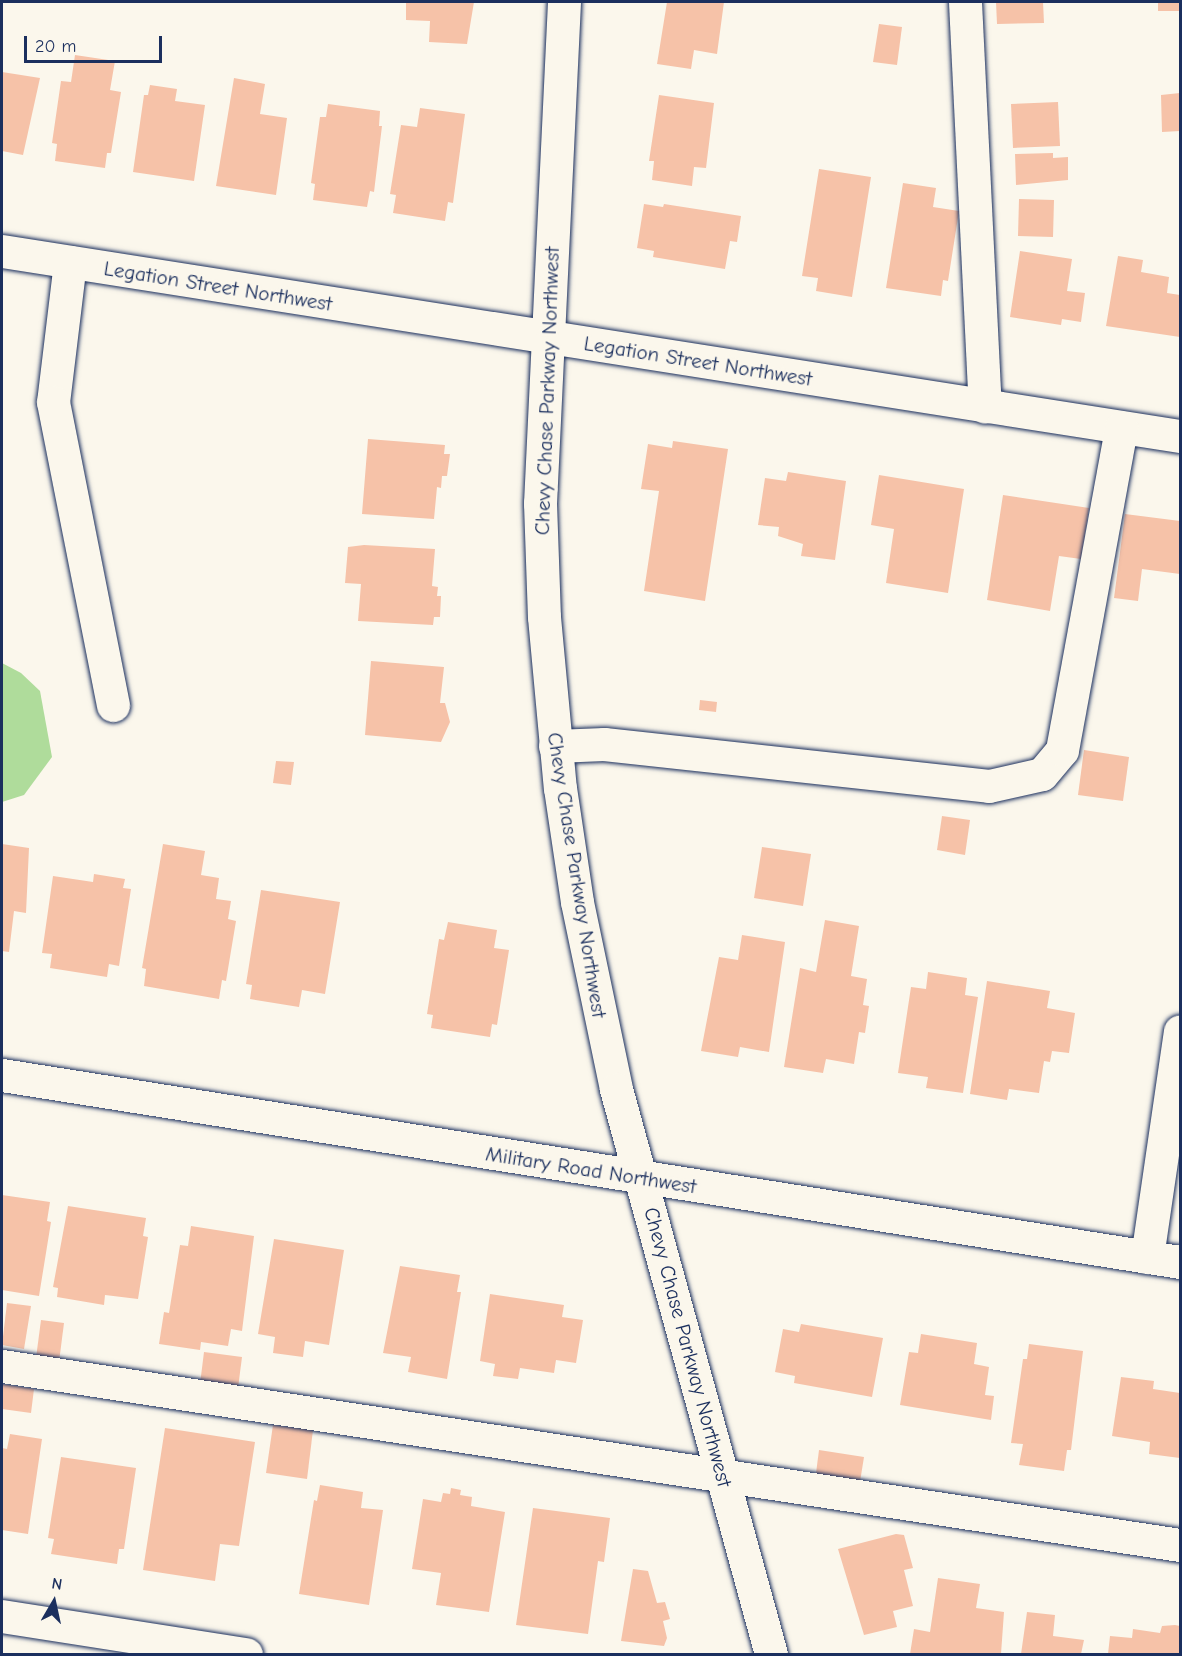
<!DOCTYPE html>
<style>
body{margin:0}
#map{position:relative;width:1182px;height:1656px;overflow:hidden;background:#fbf7ec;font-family:"Comic Neue",sans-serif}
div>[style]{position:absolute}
.green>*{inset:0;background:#afdc9b}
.building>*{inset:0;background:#f6c2a8}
.roads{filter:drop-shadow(0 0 2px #1b2f5e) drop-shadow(0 0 2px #1b2f5e)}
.minor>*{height:33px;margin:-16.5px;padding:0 16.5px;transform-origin:16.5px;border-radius:16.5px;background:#fbf7ec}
.major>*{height:33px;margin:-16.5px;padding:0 16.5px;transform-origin:16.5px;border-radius:16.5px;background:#fbf7ec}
span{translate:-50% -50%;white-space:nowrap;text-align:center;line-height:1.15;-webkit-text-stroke:6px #fbf7ec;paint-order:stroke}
.street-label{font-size:21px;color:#1b2f5e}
.frame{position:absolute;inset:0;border:3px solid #1b2f5e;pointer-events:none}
.north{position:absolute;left:24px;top:1572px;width:60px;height:60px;-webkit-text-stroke:4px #fbf7ec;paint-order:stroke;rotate:9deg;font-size:16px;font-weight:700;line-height:24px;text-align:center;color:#1b2f5e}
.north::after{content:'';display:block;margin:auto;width:21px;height:27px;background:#1b2f5e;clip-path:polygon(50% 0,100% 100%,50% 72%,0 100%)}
.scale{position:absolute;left:24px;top:36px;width:138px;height:27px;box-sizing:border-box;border:3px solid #1b2f5e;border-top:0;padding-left:8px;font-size:18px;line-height:21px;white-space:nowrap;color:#1b2f5e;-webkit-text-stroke:4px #fbf7ec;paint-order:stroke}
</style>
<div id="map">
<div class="green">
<div style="clip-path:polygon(2px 663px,21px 673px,40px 691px,52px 757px,24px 795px,2px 802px)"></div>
</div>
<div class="building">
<div style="clip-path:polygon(406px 2px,474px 2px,467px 44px,429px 42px,430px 21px,406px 20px)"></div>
<div style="clip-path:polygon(667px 2px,724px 2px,717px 54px,694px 50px,691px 69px,657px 64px)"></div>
<div style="clip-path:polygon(996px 2px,1043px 2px,1044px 23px,997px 24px)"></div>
<div style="clip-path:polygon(1158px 2px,1180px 2px,1180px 11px,1158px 11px)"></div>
<div style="clip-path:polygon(879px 24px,902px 27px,897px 65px,873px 62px)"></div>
<div style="clip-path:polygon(75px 55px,115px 61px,110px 90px,121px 92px,111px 153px,107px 153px,105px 168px,55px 161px,57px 144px,52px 143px,61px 81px,71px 82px)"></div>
<div style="clip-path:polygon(2px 72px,40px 78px,23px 155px,2px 151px)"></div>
<div style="clip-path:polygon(234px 78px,265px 84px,260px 114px,287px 118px,276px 195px,216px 186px)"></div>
<div style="clip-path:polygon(150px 85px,177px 89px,175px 101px,205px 105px,194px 181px,133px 172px,144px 95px,148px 95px)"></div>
<div style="clip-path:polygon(1180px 93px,1180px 131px,1162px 132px,1161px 95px)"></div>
<div style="clip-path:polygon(659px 95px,714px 103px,706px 168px,694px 167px,692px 186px,652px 180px,654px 161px,649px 161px)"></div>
<div style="clip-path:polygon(1058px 102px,1060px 146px,1013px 148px,1011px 104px)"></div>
<div style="clip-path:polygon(328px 104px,380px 111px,379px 126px,382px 126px,374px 192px,370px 191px,367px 207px,313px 200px,315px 184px,311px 183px,320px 117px,326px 117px)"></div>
<div style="clip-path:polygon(420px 108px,465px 114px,453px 203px,448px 202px,445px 221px,393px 213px,396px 195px,390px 194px,401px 125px,417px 127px)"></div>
<div style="clip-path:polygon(1053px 153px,1053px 158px,1068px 157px,1068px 180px,1016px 185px,1015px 154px)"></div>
<div style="clip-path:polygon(819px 169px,871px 177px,852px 297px,816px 291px,818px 278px,802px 276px)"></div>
<div style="clip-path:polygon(903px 183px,936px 188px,933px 207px,959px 211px,948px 281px,943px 280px,941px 296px,886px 288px)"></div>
<div style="clip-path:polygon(1019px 199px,1054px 200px,1053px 237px,1018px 236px)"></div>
<div style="clip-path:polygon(644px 204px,663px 207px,664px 204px,741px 216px,737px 242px,730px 241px,725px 269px,653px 257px,654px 251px,637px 248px)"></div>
<div style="clip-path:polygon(1020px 251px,1072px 259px,1067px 291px,1085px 293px,1081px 322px,1062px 319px,1061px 325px,1010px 317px)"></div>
<div style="clip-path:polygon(1118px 256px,1143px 260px,1141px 272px,1169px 277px,1167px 293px,1180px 295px,1180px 337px,1106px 326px)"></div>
<div style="clip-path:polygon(368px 439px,445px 445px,444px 454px,450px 454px,447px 476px,442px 476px,441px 488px,437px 487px,434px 519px,362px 514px)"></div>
<div style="clip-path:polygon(673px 441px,728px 449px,705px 601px,644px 591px,659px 491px,641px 489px,648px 444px,672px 448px)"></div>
<div style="clip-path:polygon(788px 472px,846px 481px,835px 560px,801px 556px,803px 544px,778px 536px,779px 527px,758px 525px,765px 478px,786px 481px)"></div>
<div style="clip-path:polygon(879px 475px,964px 489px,948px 593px,886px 583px,894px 529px,871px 525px)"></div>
<div style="clip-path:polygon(1003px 495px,1089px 508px,1081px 559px,1059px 556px,1050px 611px,987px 600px)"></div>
<div style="clip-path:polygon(1125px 514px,1180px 521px,1180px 574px,1142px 569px,1138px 601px,1114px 598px)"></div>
<div style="clip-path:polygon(364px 545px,435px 549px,432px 586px,438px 587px,437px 596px,441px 596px,440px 617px,434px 617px,433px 625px,358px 621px,361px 584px,345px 583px,348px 547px)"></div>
<div style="clip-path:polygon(371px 661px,444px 667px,440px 703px,445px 703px,450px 722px,441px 742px,365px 735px)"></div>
<div style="clip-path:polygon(700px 700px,717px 702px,716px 712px,699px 710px)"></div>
<div style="clip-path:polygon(1084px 750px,1129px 757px,1123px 801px,1078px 795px)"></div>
<div style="clip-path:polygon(276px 761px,294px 762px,291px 785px,273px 783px)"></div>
<div style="clip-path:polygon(942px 816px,970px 820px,965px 855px,937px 850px)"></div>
<div style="clip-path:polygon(2px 844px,29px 848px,26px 913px,14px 911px,9px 952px,2px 951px)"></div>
<div style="clip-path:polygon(163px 844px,205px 851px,201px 875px,219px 878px,216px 899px,231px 901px,228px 919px,236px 921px,226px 981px,222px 980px,219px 999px,144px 986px,146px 969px,142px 968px)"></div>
<div style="clip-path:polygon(762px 847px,811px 854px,803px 906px,754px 898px)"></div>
<div style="clip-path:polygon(94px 874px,125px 879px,123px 888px,131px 889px,119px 966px,109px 964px,107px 977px,50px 968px,52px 954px,42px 953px,53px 876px,93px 882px)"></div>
<div style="clip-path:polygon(261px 890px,340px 902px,325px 994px,302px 990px,299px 1007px,250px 999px,252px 985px,246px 984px)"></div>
<div style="clip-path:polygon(825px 920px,859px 926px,851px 976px,867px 979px,863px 1005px,869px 1006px,865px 1033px,859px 1032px,854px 1064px,826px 1059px,823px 1073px,784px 1067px,800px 968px,816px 972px)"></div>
<div style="clip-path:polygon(448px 922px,497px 930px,494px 948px,509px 950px,497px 1025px,492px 1024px,490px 1037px,431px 1028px,433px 1015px,427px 1014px,439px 939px,444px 940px)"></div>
<div style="clip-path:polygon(742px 935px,785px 942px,769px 1052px,740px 1047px,738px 1057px,701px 1051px,719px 957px,738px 960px)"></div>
<div style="clip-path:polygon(928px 972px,967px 978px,965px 995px,978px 997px,963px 1093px,926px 1088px,928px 1077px,898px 1073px,911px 987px,926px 989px)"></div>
<div style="clip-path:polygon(987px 981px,1050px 991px,1047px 1008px,1075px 1013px,1069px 1053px,1052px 1051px,1050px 1062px,1044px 1061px,1039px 1093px,1009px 1089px,1007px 1100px,970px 1094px)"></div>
<div style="clip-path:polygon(2px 1195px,50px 1202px,47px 1221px,51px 1222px,39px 1296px,2px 1290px)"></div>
<div style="clip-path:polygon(68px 1206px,146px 1218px,143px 1236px,148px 1237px,138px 1299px,105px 1295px,104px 1305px,57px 1297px,58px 1288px,53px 1287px)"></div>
<div style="clip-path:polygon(191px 1226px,254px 1236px,242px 1331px,231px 1329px,228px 1346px,201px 1342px,200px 1350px,159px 1344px,164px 1312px,169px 1313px,180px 1245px,188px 1246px)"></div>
<div style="clip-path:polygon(274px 1239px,344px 1250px,329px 1345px,305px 1341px,303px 1357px,273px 1353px,275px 1337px,258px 1334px)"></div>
<div style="clip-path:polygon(400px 1266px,460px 1275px,457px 1292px,461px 1292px,447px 1379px,408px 1372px,411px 1357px,383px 1353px)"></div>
<div style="clip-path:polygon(490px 1294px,564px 1305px,562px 1317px,583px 1320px,576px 1363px,556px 1360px,554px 1373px,520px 1368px,518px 1379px,493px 1376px,495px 1364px,480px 1361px)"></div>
<div style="clip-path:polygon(7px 1303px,31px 1306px,24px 1349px,2px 1345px)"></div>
<div style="clip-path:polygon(41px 1320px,64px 1323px,59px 1362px,36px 1358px)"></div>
<div style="clip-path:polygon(801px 1324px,883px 1338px,872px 1397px,794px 1383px,795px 1376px,775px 1372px,783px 1329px,799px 1332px)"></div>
<div style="clip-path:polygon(921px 1334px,977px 1343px,974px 1364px,989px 1367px,985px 1395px,994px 1396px,991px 1420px,900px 1405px,909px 1352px,918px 1353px)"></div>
<div style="clip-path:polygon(1029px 1344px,1083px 1351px,1071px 1450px,1067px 1450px,1064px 1471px,1019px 1465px,1023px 1444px,1011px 1443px,1023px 1359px,1027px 1359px)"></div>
<div style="clip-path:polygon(204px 1352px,242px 1357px,237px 1396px,199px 1392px)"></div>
<div style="clip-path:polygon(1121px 1377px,1154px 1381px,1153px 1389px,1180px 1393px,1180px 1458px,1149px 1454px,1150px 1442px,1112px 1436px)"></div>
<div style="clip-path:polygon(2px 1384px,34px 1389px,31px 1413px,2px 1409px)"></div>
<div style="clip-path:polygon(273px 1425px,313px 1430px,307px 1479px,266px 1473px)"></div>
<div style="clip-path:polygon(165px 1428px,255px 1442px,239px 1546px,220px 1544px,215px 1581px,143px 1570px)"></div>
<div style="clip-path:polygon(10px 1434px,42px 1439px,28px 1534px,2px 1530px,2px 1448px,7px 1449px)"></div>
<div style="clip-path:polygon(819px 1450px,864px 1457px,859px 1488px,815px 1481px)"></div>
<div style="clip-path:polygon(61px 1457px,136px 1468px,124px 1549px,119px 1549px,117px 1564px,51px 1554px,54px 1539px,48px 1538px)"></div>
<div style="clip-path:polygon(320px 1485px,363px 1492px,361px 1508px,383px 1510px,369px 1605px,299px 1594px,314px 1500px,317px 1501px)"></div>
<div style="clip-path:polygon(451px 1488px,461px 1490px,460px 1495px,472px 1497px,471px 1506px,505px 1512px,489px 1612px,436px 1605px,441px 1573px,412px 1569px,423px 1499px,441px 1502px,443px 1493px,450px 1494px)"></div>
<div style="clip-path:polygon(533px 1508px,610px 1518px,604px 1562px,598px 1561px,588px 1634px,516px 1625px)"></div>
<div style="clip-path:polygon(896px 1534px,904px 1535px,913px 1568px,904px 1570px,913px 1606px,893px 1611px,897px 1627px,864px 1635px,838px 1549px)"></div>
<div style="clip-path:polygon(633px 1569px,648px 1571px,657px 1603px,665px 1602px,670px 1619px,663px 1621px,667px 1638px,664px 1646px,621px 1641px)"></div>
<div style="clip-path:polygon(938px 1578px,980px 1584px,976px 1608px,1004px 1612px,1001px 1654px,910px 1654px,914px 1629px,930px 1632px)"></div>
<div style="clip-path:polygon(1027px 1612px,1055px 1615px,1053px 1636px,1084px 1640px,1081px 1654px,1021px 1654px)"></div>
<div style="clip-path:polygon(1175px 1625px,1180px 1626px,1180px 1654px,1108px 1654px,1110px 1636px,1132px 1638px,1133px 1629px,1160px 1633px,1162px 1626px)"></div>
</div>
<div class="roads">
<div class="minor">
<div style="left:564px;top:2px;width:502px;rotate:92.74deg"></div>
<div style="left:540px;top:503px;width:114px;rotate:88deg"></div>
<div style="left:544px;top:617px;width:172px;rotate:84.7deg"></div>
<div style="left:560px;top:788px;width:115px;rotate:81.5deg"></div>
<div style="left:577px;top:902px;width:191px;rotate:78.2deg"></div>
<div style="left:616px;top:1089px;width:586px;rotate:74.66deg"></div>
<div style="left:965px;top:2px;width:405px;rotate:87.2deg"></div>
<div style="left:2px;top:251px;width:1192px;rotate:8.93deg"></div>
<div style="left:70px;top:262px;width:141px;rotate:96.9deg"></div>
<div style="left:53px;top:402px;width:309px;rotate:78.8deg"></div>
<div style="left:555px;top:746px;width:49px;rotate:-2.3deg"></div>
<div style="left:604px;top:744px;width:387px;rotate:6.2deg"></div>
<div style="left:989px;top:786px;width:54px;rotate:-12.8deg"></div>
<div style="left:1042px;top:774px;width:31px;rotate:-50deg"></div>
<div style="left:1062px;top:750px;width:328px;rotate:-79.6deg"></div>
<div style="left:1147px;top:1257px;width:228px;rotate:-81.7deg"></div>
<div style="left:2px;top:1366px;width:1192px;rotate:8.64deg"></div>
<div style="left:2px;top:1616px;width:247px;rotate:8.9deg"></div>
</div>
<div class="major">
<div style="left:2px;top:1075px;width:1193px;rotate:9.02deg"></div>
</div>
</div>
<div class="street-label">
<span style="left:218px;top:286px;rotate:9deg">Legation Street Northwest</span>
<span style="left:698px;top:361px;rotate:9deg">Legation Street Northwest</span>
<span style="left:547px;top:391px;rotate:-88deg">Chevy Chase Parkway Northwest</span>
<span style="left:577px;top:875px;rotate:81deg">Chevy Chase Parkway Northwest</span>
<span style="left:591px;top:1170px;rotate:9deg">Military Road Northwest</span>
<span style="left:688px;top:1347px;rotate:75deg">Chevy Chase Parkway Northwest</span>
</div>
<div class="frame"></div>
<div class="north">N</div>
<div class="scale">20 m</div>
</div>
